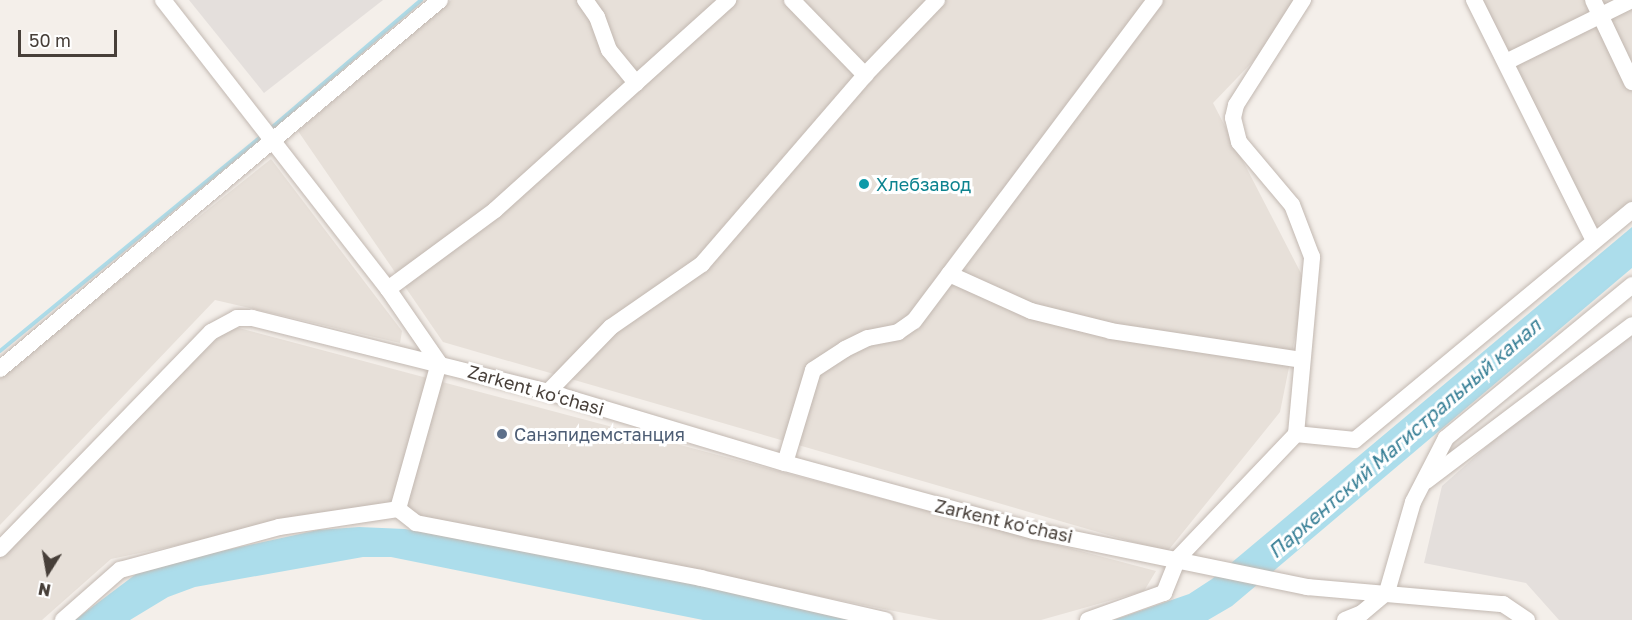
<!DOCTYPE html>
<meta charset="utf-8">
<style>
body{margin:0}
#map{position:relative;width:1632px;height:620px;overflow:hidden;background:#f4efea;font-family:"Golos Text",sans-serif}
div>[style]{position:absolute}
.residential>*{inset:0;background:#e7e0d9}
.industrial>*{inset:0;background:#e4dfdc}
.water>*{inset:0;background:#acddeb}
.stream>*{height:4px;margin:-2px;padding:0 2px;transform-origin:2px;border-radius:2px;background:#acddeb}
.roads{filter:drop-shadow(0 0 2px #c2b8b1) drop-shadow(0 0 2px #c2b8b1)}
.minor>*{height:16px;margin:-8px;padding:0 8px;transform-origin:8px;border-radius:8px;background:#fff}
.dots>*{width:16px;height:16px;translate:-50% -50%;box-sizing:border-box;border:3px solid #fff;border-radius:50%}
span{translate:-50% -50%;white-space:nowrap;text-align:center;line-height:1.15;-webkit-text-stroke:6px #fff;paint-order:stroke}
.culture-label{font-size:18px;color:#0d838f}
.left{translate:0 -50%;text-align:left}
.street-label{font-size:18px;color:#473f39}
.service-label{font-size:18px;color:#4e5e75}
.water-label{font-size:20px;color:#347d94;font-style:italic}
.north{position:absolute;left:18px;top:542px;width:60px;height:60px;-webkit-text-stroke:4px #fff;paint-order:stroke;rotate:191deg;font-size:16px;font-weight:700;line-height:24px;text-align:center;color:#473f39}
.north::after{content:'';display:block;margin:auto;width:21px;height:27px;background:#473f39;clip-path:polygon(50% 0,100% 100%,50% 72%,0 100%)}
.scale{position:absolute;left:18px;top:30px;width:99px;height:27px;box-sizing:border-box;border:3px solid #473f39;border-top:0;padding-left:8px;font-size:18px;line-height:21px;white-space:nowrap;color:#473f39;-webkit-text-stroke:4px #fff;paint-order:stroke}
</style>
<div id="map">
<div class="residential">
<div style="clip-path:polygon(451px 0,1312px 0,1213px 103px,1306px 283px,1280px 412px,1167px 552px,443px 342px,298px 131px)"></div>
<div style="clip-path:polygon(1483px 0,1632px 0,1632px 203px,1586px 232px)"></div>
<div style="clip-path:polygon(271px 159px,402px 331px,400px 343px,215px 300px,0 525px,0 376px)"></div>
<div style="clip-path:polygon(231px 326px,1156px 571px,1144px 591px,1041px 620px,939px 620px,367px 506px,111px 559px,42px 620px,0 620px,0 538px)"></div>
</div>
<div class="industrial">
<div style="clip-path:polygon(189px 0,383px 0,264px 93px)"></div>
<div style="clip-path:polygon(1632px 318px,1632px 620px,1559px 620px,1526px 583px,1424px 563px,1442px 486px)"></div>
</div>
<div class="water">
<div style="clip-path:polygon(1632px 227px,1632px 268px,1232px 606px,1208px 620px,1114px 620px,1189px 594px,1212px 579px)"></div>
<div style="clip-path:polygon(359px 527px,405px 529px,535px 553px,722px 589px,849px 620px,703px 620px,391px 557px,363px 557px,195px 587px,168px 597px,130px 620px,75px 620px,144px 568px,318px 530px)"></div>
</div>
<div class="stream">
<div style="left:269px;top:130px;width:200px;rotate:-40.5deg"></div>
<div style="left:0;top:351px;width:340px;rotate:-39.4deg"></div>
</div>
<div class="roads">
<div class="minor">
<div style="left:163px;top:0;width:366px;rotate:52.1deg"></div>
<div style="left:388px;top:289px;width:90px;rotate:55.4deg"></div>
<div style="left:585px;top:0;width:21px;rotate:55deg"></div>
<div style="left:597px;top:17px;width:35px;rotate:70deg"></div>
<div style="left:609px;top:50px;width:43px;rotate:50.7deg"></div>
<div style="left:792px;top:0;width:105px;rotate:45.8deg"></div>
<div style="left:1474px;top:0;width:267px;rotate:63.5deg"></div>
<div style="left:1593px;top:0;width:91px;rotate:64.6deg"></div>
<div style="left:1506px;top:62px;width:140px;rotate:-26.2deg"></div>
<div style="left:949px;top:274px;width:90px;rotate:24.3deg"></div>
<div style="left:1031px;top:311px;width:82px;rotate:14deg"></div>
<div style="left:1111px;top:331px;width:193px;rotate:8.6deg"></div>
<div style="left:388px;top:289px;width:133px;rotate:-36.4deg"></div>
<div style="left:495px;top:210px;width:314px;rotate:-42deg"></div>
<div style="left:439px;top:363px;width:152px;rotate:105.7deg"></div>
<div style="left:398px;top:509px;width:23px;rotate:38deg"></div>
<div style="left:416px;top:523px;width:290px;rotate:10.9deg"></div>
<div style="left:701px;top:578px;width:189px;rotate:12.9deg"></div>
<div style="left:0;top:369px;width:574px;rotate:-39.98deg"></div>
<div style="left:548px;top:392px;width:91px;rotate:-45.9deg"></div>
<div style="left:611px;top:327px;width:111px;rotate:-34.7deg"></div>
<div style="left:702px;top:264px;width:250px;rotate:-49.2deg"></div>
<div style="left:865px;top:75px;width:104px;rotate:-46.2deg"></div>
<div style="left:1296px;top:434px;width:59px;rotate:5.8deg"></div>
<div style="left:1355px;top:440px;width:360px;rotate:-39.7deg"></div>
<div style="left:785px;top:463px;width:97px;rotate:-73.2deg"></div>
<div style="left:813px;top:370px;width:38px;rotate:-33deg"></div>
<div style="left:845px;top:349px;width:25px;rotate:-26deg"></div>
<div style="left:868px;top:338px;width:31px;rotate:-11deg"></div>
<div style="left:898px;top:332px;width:19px;rotate:-35deg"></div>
<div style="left:914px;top:321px;width:401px;rotate:-53.1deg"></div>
<div style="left:1426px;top:481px;width:258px;rotate:-37.1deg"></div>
<div style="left:0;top:549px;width:303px;rotate:-45.8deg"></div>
<div style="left:211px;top:332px;width:30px;rotate:-28deg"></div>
<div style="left:237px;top:318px;width:15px"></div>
<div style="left:252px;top:318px;width:305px;rotate:14deg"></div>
<div style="left:548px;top:392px;width:247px;rotate:16.7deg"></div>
<div style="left:785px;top:463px;width:258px;rotate:15.3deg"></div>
<div style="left:1034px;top:531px;width:279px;rotate:11.6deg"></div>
<div style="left:1307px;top:587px;width:197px;rotate:5deg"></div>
<div style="left:1503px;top:604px;width:29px;rotate:34deg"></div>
<div style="left:63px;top:620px;width:76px;rotate:-41.3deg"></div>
<div style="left:120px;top:570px;width:165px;rotate:-15.1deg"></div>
<div style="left:279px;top:527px;width:120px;rotate:-8.6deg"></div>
<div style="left:1088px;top:620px;width:81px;rotate:-19.6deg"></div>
<div style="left:1164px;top:593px;width:38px;rotate:-68deg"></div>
<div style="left:1178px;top:558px;width:171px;rotate:-46.4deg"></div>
<div style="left:1296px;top:434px;width:178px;rotate:-84.8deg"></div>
<div style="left:1312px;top:257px;width:56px;rotate:-111deg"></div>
<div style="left:1292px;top:205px;width:82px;rotate:-130.1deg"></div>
<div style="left:1239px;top:142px;width:25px;rotate:-104deg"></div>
<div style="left:1233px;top:118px;width:13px;rotate:-77deg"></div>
<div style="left:1236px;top:105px;width:125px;rotate:-57.5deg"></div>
<div style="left:1345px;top:620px;width:18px;rotate:-22deg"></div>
<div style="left:1362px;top:613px;width:33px;rotate:-40deg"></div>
<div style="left:1387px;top:592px;width:94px;rotate:-73.9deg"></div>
<div style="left:1413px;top:502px;width:72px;rotate:-62.7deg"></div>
<div style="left:1446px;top:438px;width:241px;rotate:-39.4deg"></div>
</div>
</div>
<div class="dots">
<div style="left:864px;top:184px;background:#0f9aa8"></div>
<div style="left:502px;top:434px;background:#5c6f8a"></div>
</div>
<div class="culture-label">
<span class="left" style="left:876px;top:184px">Хлебзавод</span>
</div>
<div class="street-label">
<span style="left:536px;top:390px;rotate:16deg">Zarkent koʻchasi</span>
<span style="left:1004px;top:521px;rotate:13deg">Zarkent koʻchasi</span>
</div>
<div class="service-label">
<span class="left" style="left:514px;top:434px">Санэпидемстанция</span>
</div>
<div class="water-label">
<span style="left:1404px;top:438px;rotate:-41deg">Паркентский Магистральный канал</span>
</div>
<div class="north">N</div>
<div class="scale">50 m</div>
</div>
